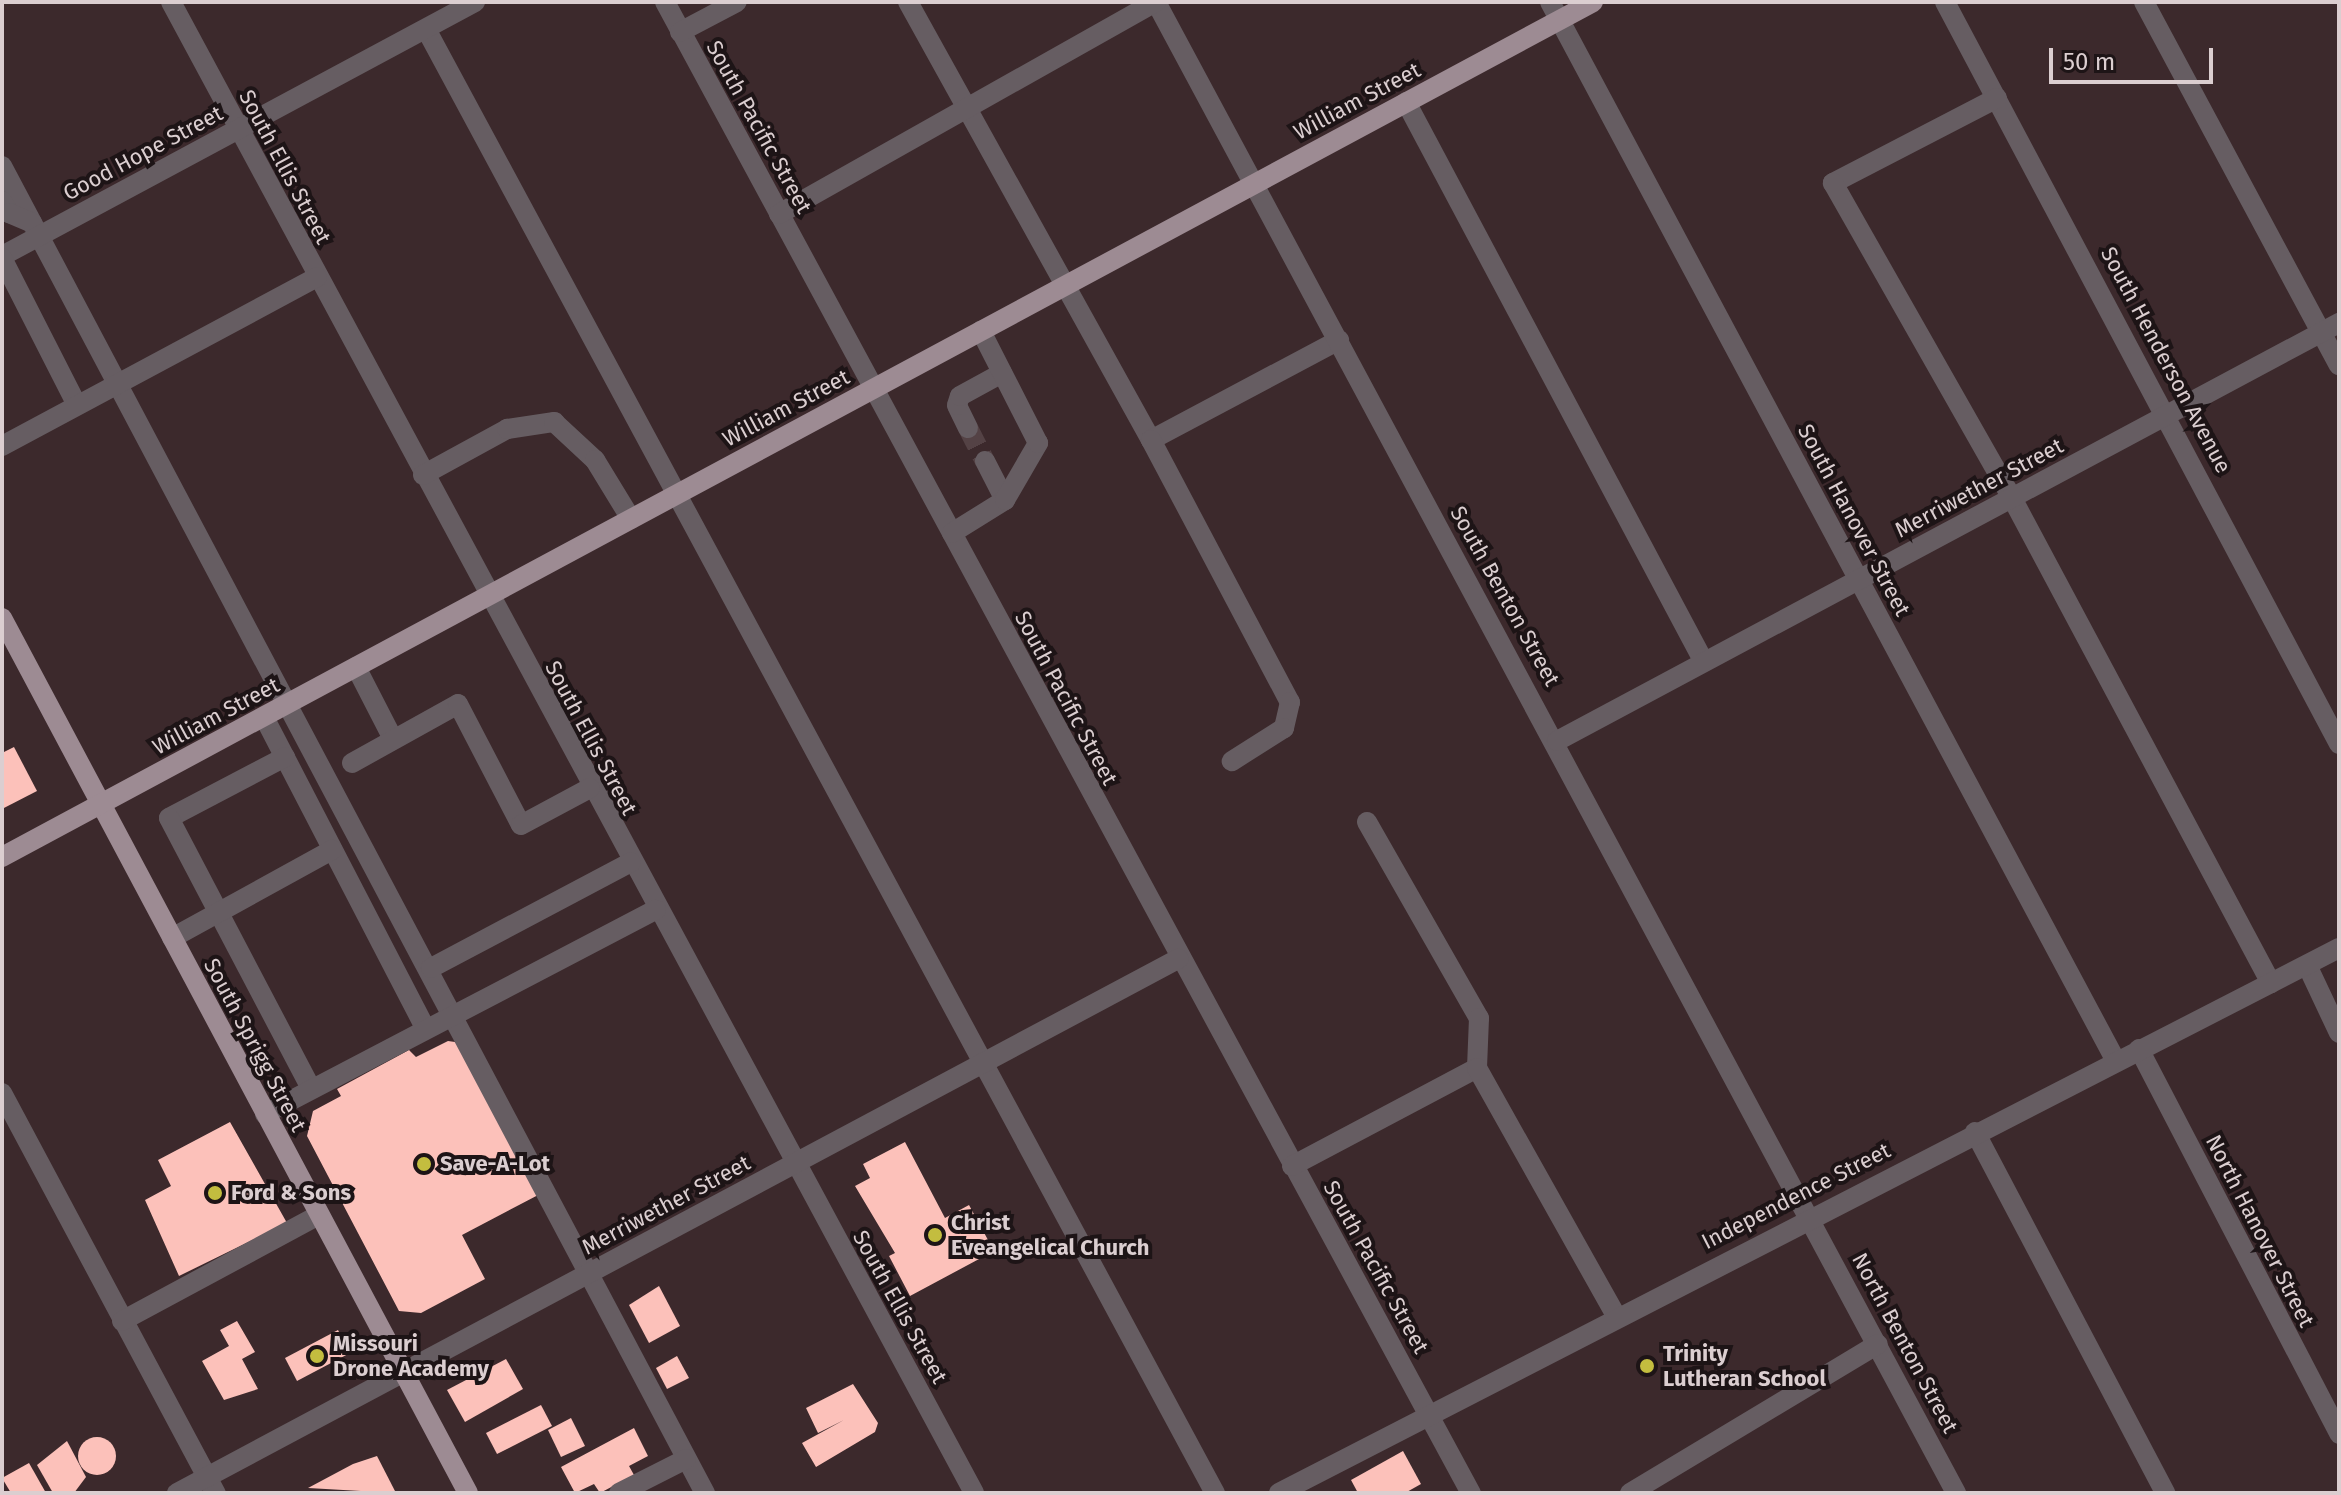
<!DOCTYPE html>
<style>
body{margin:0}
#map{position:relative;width:2341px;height:1495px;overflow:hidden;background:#3c292c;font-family:"Fira Sans",sans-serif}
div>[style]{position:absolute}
.building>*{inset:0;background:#fcc1ba}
.round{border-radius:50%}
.minor-tunnel>*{height:20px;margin-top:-10px;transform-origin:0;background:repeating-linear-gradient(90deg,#544245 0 20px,transparent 0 30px)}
.minor>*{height:20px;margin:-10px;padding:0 10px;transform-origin:10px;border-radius:10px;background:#665d62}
.major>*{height:20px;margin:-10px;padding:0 10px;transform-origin:10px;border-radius:10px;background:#9d8b93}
.dots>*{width:22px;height:22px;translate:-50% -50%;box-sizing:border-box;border:4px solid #1d1416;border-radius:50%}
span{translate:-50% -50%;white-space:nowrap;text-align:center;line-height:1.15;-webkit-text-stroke:8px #1d1416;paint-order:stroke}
.street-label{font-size:22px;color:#dbced0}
.poi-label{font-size:22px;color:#dbced0;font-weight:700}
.left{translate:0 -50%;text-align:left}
.frame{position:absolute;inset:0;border:4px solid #dbced0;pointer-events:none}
.scale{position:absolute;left:2049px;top:48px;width:164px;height:36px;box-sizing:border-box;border:4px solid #dbced0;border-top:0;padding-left:10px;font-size:24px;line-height:28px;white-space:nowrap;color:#dbced0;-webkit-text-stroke:6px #1d1416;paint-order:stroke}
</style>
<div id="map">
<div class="building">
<div style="clip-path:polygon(14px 747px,37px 791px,2px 809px,2px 753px)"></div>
<div style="clip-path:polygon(448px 1041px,462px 1043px,542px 1193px,462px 1235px,485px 1279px,421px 1313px,399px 1311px,307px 1136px,313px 1111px,341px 1096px,337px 1089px,409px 1050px,416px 1057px)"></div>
<div style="clip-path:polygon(230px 1122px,287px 1223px,179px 1276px,145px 1200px,171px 1186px,158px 1160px)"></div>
<div style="clip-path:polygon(905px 1142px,945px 1218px,969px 1205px,994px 1251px,910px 1296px,889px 1256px,895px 1253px,855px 1186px,870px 1178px,863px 1164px)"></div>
<div style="clip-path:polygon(659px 1286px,680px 1326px,649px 1343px,629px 1305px)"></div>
<div style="clip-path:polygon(237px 1321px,255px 1352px,242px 1359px,258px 1389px,224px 1400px,202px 1361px,229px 1346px,220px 1330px)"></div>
<div style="clip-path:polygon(338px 1330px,350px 1353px,297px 1381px,285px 1358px)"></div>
<div style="clip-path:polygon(677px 1356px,689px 1378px,667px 1389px,656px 1368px)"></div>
<div style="clip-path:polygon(506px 1359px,523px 1389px,465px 1422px,447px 1390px)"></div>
<div style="clip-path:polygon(853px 1384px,878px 1423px,875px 1432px,816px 1467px,802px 1443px,844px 1420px,818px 1433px,806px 1408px)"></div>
<div style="clip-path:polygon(541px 1405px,552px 1426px,497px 1454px,486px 1433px)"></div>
<div style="clip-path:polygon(571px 1418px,585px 1446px,561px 1457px,548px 1430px)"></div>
<div style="clip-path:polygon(634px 1428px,648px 1456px,629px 1466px,634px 1475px,600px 1493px,594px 1484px,575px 1493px,561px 1467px)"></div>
<div class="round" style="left:78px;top:1437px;width:38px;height:38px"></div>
<div style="clip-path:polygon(67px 1441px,86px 1477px,74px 1493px,53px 1493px,37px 1465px)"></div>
<div style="clip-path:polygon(1403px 1451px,1421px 1484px,1405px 1493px,1358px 1493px,1351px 1480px)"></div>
<div style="clip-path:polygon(377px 1456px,396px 1493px,308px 1488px,353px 1464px)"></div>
<div style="clip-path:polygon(29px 1463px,46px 1493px,11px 1493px,2px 1478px)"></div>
</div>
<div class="minor-tunnel">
<div style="left:968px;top:428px;width:37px;rotate:63deg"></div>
</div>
<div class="minor">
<div style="left:171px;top:2px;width:1693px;rotate:61.69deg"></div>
<div style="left:665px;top:2px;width:1695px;rotate:61.61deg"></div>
<div style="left:908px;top:2px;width:501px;rotate:60.98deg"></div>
<div style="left:1151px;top:440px;width:213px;rotate:-28deg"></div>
<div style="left:1156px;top:2px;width:1692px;rotate:61.78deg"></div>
<div style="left:1550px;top:2px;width:1201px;rotate:61.88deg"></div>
<div style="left:1945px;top:2px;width:840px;rotate:62.03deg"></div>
<div style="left:2144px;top:2px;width:412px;rotate:61.8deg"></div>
<div style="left:426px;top:29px;width:1663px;rotate:61.68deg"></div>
<div style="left:680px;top:32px;width:64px;rotate:-27.8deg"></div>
<div style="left:1997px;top:98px;width:185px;rotate:152.6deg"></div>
<div style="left:1833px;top:183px;width:362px;rotate:60.4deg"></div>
<div style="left:2012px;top:498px;width:550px;rotate:61.9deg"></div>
<div style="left:1406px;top:102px;width:634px;rotate:61.98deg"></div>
<div style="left:2px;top:166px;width:1502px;rotate:62.09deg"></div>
<div style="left:2px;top:201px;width:14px;rotate:60deg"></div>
<div style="left:9px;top:213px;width:25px;rotate:23deg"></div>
<div style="left:779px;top:214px;width:433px;rotate:-29.4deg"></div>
<div style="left:2px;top:256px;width:537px;rotate:-28.24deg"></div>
<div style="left:2px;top:258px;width:165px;rotate:63deg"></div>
<div style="left:968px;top:428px;width:25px;rotate:-116deg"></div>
<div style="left:957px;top:405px;width:9px;rotate:-72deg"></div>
<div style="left:960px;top:396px;width:48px;rotate:-28.7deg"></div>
<div style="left:1151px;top:440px;width:297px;rotate:62.1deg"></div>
<div style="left:1290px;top:702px;width:27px;rotate:103deg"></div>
<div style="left:1284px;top:728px;width:62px;rotate:147.6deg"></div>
<div style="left:2px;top:446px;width:357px;rotate:-28.2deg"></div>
<div style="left:985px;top:461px;width:44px;rotate:62.9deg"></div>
<div style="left:423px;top:475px;width:96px;rotate:-28.7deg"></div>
<div style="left:507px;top:429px;width:48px;rotate:-8.5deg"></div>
<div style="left:554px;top:422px;width:56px;rotate:42.8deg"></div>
<div style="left:595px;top:460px;width:69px;rotate:58.6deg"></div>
<div style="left:952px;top:533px;width:62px;rotate:-31.9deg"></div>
<div style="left:1005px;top:500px;width:66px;rotate:-59.9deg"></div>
<div style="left:1038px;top:443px;width:126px;rotate:-117deg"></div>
<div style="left:356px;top:667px;width:81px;rotate:62.8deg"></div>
<div style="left:264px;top:717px;width:349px;rotate:62.6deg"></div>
<div style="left:1557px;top:741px;width:887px;rotate:-28.13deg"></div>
<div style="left:285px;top:757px;width:131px;rotate:152.3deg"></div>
<div style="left:169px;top:818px;width:306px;rotate:62.3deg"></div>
<div style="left:352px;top:763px;width:121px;rotate:-29.1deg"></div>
<div style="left:458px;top:704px;width:136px;rotate:62.5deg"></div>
<div style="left:521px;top:825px;width:78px;rotate:-28.2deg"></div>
<div style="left:1367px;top:822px;width:226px;rotate:60.3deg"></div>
<div style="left:1479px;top:1018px;width:50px;rotate:92.3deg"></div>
<div style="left:172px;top:938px;width:183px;rotate:-28.8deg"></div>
<div style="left:2307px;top:965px;width:75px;rotate:64.8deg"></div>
<div style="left:431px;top:968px;width:226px;rotate:-27.9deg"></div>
<div style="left:2139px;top:1049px;width:434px;rotate:62.5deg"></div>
<div style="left:2px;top:1093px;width:454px;rotate:61.9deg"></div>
<div style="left:265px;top:1114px;width:441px;rotate:-27.6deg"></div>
<div style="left:1975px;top:1132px;width:408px;rotate:62.2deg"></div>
<div style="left:1292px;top:1166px;width:209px;rotate:-27.9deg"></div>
<div style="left:1477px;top:1068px;width:284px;rotate:60.7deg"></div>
<div style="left:122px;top:1321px;width:224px;rotate:-28.3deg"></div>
<div style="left:177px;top:1493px;width:1135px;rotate:-28.08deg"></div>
<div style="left:619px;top:1493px;width:75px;rotate:-26.9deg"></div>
<div style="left:1279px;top:1493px;width:1192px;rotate:-27.21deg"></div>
<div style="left:1630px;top:1493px;width:289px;rotate:-31deg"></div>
</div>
<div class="major">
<div style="left:2px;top:618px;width:991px;rotate:61.96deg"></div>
<div style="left:2px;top:857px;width:1806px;rotate:-28.25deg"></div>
</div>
<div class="dots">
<div style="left:424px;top:1164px;background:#c3bd3f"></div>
<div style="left:215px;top:1193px;background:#c3bd3f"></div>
<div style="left:935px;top:1235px;background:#c3bd3f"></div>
<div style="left:317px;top:1356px;background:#c3bd3f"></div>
<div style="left:1647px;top:1366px;background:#c3bd3f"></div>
</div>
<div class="street-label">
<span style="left:1357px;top:101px;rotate:-28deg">William Street</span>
<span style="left:759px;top:127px;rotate:61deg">South Pacific Street</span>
<span style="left:143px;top:153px;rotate:-28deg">Good Hope Street</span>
<span style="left:285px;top:167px;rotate:62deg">South Ellis Street</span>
<span style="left:2166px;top:360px;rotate:62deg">South Henderson Avenue</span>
<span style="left:786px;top:408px;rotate:-28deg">William Street</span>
<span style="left:1979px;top:488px;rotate:-28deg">Merriwether Street</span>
<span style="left:1854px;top:520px;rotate:62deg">South Hanover Street</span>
<span style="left:1505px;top:596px;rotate:61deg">South Benton Street</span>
<span style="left:1066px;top:698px;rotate:62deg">South Pacific Street</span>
<span style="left:216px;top:716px;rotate:-28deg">William Street</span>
<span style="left:591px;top:738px;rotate:62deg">South Ellis Street</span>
<span style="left:255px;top:1045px;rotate:62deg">South Sprigg Street</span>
<span style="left:1796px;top:1196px;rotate:-27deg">Independence Street</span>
<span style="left:666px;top:1205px;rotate:-28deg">Merriwether Street</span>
<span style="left:2260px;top:1231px;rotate:63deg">North Hanover Street</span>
<span style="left:1376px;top:1267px;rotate:61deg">South Pacific Street</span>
<span style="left:900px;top:1307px;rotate:61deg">South Ellis Street</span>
<span style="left:1905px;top:1343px;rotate:62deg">North Benton Street</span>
</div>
<div class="poi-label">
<span class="left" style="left:440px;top:1164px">Save-A-Lot</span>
<span class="left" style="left:231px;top:1193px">Ford &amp; Sons</span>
<span class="left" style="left:951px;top:1235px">Christ<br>Eveangelical Church</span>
<span class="left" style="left:333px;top:1356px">Missouri<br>Drone Academy</span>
<span class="left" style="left:1663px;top:1366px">Trinity<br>Lutheran School</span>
</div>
<div class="frame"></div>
<div class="scale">50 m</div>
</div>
